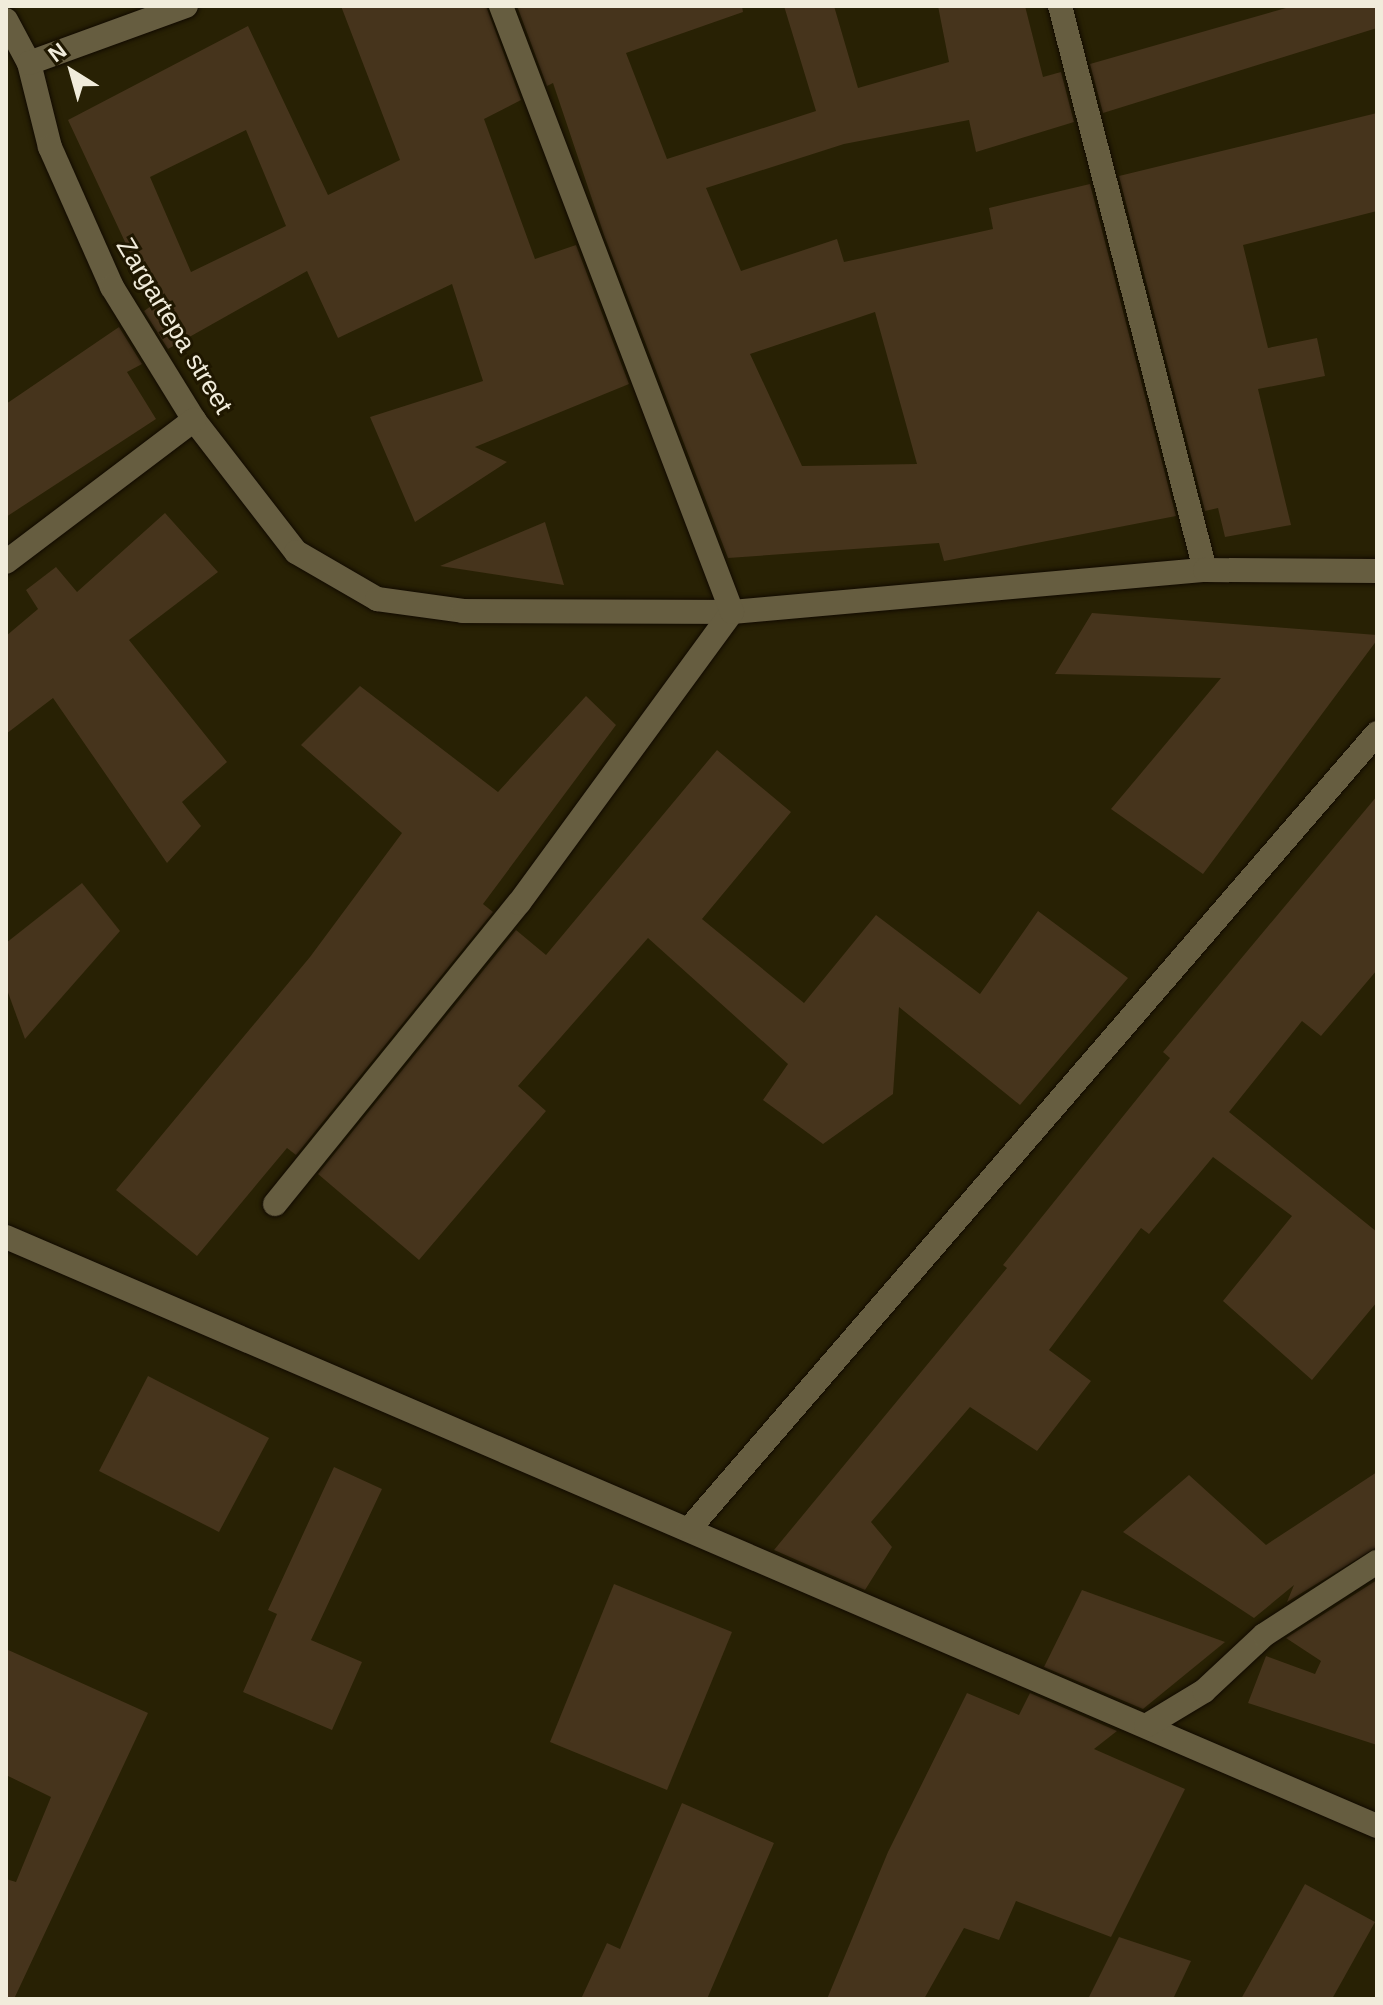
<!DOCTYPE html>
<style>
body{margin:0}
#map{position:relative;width:1383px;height:2005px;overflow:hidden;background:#282104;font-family:Helvetica,sans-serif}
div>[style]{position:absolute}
.building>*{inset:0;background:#46341c}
.roads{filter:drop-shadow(0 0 2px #110a00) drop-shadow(0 0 2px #110a00)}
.minor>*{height:24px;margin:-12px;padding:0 12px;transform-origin:12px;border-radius:12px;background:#665d40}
span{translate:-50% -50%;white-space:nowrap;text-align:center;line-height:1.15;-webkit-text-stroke:6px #1f1700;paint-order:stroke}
.street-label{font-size:26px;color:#f1ecdb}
.frame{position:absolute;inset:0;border:8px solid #f1ecdb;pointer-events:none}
.north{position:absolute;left:32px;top:32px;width:80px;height:80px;-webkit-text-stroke:6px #1f1700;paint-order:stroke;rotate:323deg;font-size:22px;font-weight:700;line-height:32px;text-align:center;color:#f1ecdb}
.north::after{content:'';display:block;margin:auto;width:28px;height:36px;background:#f1ecdb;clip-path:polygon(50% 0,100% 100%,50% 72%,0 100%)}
</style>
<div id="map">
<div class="building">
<div style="clip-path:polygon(evenodd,341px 6px,486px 6px,521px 100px,484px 119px,535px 259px,576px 245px,629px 384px,475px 447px,507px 462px,415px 522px,370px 417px,483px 381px,452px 284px,338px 338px,307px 271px,168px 349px,144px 311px,154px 304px,68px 120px,248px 26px,328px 195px,400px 160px,341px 6px,246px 130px,286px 226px,191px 272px,150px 177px,246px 130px)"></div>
<div style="clip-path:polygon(evenodd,517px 6px,742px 6px,743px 12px,626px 53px,667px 159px,816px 111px,784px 6px,834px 6px,858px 88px,949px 62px,938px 6px,1025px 6px,1043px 77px,1061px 72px,1074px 122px,976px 152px,969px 120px,844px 144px,706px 188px,741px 271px,837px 239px,844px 262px,993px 229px,989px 208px,1090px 184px,1176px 516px,944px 561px,939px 543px,728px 558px,604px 235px,553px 83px,547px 86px,517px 6px,875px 312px,917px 464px,802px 466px,750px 354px,875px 312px)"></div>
<div style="clip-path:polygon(1293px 6px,1377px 6px,1377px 28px,1103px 113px,1090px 64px)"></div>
<div style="clip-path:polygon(1377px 113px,1377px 211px,1243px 245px,1268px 348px,1317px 338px,1325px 376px,1258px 389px,1291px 525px,1225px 537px,1218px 508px,1205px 511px,1119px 176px)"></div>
<div style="clip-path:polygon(119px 327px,142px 364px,127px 372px,156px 419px,6px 517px,6px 404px)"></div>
<div style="clip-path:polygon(165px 513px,218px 572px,129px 640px,227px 762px,182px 802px,201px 826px,167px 863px,53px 698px,6px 734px,6px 636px,38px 609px,26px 590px,56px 567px,77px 592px)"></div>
<div style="clip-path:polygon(545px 522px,564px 585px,440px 566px)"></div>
<div style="clip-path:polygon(1092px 613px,1377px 635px,1377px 640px,1203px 874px,1111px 809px,1221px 678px,1055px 674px)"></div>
<div style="clip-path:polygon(360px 686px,498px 792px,586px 696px,616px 725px,483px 904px,493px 912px,296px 1155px,287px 1148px,197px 1256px,116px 1190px,310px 957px,402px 833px,301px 745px)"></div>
<div style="clip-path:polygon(717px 750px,791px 812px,702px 919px,804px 1003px,876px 915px,980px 994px,1038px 911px,1128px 978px,1020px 1105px,899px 1007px,893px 1094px,823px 1144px,763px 1100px,788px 1064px,648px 938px,518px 1086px,546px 1111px,419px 1260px,318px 1174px,516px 930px,546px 955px)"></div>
<div style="clip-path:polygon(1377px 796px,1377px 970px,1321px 1036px,1302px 1021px,1229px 1112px,1377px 1232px,1377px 1302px,1312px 1380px,1223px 1301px,1292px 1216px,1213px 1157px,1149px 1234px,1141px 1228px,1049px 1350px,1091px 1381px,1037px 1451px,970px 1407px,871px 1522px,892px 1547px,865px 1590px,774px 1550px,1007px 1268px,1003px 1265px,1170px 1058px,1163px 1052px)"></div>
<div style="clip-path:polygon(82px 883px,120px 931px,25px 1039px,6px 987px,6px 943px)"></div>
<div style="clip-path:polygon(148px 1376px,269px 1438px,219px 1532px,99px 1471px)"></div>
<div style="clip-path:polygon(334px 1467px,382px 1489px,311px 1640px,362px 1662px,332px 1730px,243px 1692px,277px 1614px,268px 1610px)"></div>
<div style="clip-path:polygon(1377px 1472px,1377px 1547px,1287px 1602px,1294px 1585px,1254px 1618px,1123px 1532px,1189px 1475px,1266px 1545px)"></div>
<div style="clip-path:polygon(1377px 1580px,1377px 1745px,1248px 1703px,1266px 1656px,1315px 1674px,1321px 1661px,1286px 1638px)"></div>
<div style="clip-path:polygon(614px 1584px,732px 1632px,667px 1790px,550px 1742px)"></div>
<div style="clip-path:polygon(1082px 1590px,1225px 1642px,1143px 1709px,1044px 1667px)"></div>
<div style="clip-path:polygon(6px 1649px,148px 1713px,14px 1999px,6px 1999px,6px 1879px,16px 1882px,51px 1797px,6px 1775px)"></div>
<div style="clip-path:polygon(967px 1693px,1019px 1715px,1030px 1693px,1117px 1731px,1094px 1749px,1185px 1789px,1111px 1937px,1016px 1901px,999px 1940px,964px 1928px,924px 1999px,827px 1999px,888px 1852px)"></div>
<div style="clip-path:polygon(682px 1803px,774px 1843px,707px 1999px,581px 1999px,607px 1943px,620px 1949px)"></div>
<div style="clip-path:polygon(1305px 1884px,1375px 1922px,1332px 1999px,1241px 1999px)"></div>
<div style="clip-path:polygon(1119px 1937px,1191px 1961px,1173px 1999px,1088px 1999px)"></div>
</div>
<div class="roads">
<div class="minor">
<div style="left:1060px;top:6px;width:582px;rotate:75.58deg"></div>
<div style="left:6px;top:20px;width:49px;rotate:61.9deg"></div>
<div style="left:29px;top:63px;width:87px;rotate:76deg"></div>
<div style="left:50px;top:147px;width:153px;rotate:66.1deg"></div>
<div style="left:112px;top:287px;width:156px;rotate:58.3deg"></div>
<div style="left:194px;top:420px;width:167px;rotate:52.3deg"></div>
<div style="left:296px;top:552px;width:94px;rotate:30.1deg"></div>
<div style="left:377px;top:599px;width:87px;rotate:7.9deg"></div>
<div style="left:463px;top:611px;width:269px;rotate:0.2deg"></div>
<div style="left:732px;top:612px;width:475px;rotate:-5.1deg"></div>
<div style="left:1205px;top:570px;width:172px;rotate:0.3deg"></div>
<div style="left:29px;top:63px;width:167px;rotate:-20deg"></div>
<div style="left:6px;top:562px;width:236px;rotate:-37.1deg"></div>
<div style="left:275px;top:1204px;width:387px;rotate:-51deg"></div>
<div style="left:519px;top:903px;width:361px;rotate:-53.8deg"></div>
<div style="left:732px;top:612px;width:649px;rotate:-110.87deg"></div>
<div style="left:6px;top:1237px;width:1492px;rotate:23.25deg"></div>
<div style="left:689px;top:1529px;width:1052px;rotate:-49.16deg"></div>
<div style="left:1146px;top:1726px;width:68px;rotate:-31.1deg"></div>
<div style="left:1204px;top:1691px;width:82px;rotate:-43deg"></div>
<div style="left:1264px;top:1635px;width:135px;rotate:-32.9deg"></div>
</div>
</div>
<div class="street-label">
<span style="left:174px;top:326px;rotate:59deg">Zargartepa street</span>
</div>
<div class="frame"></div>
<div class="north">N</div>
</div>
